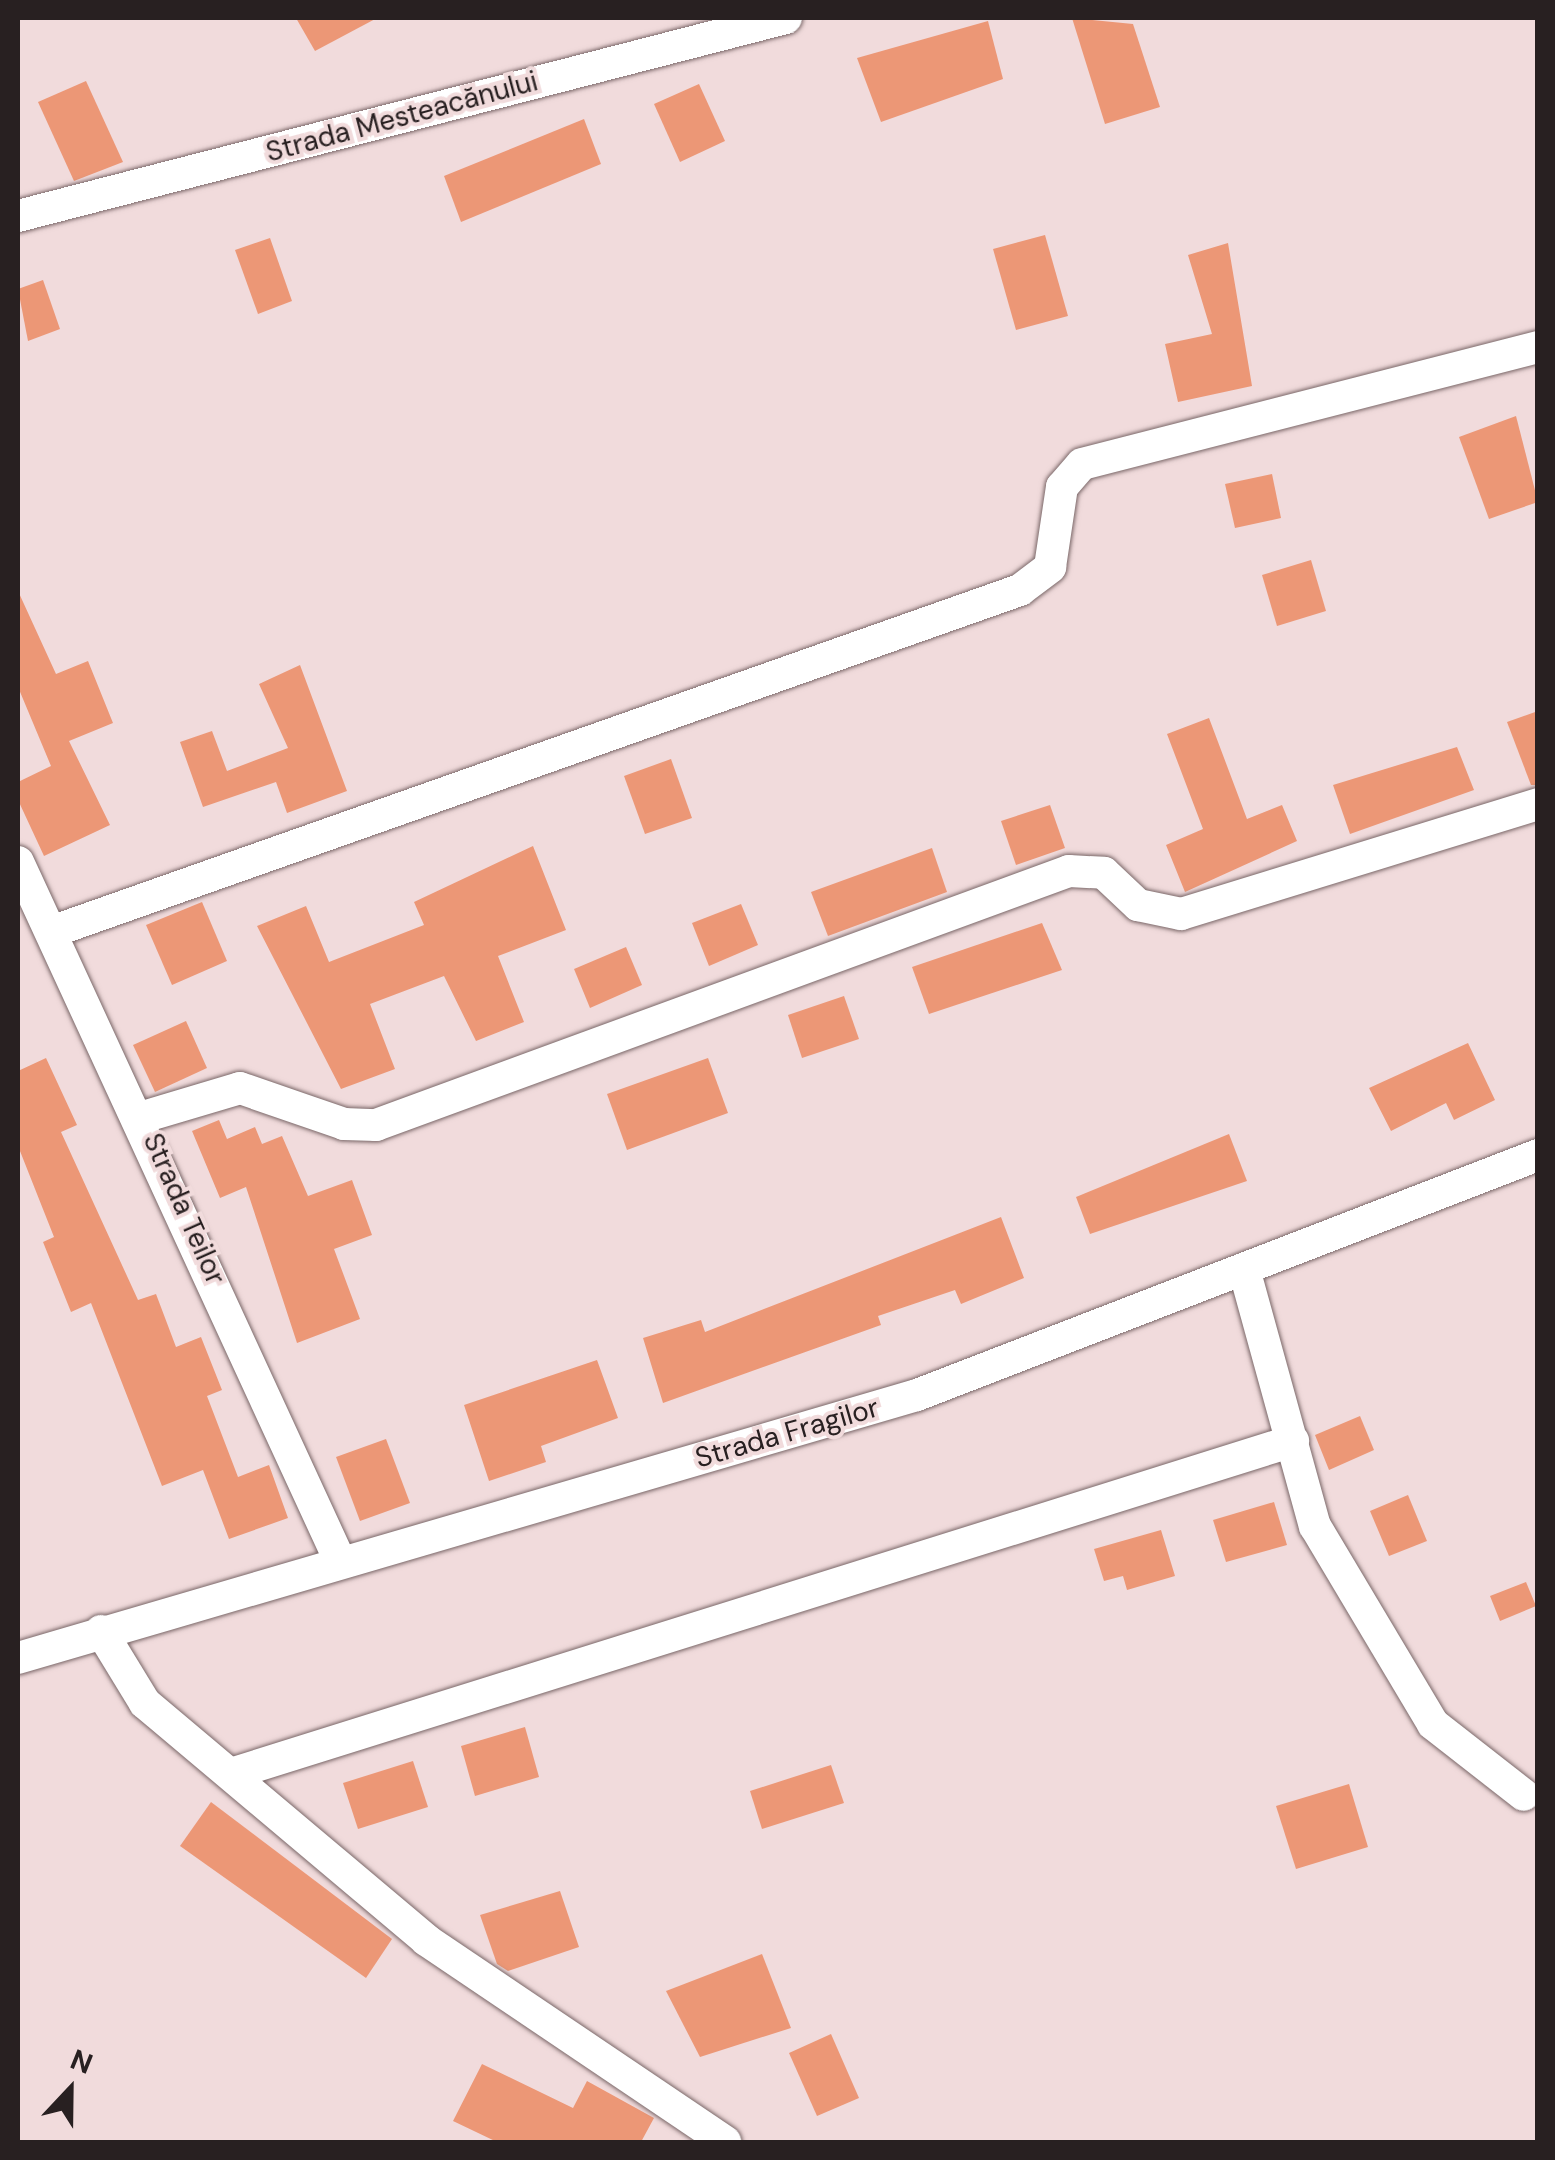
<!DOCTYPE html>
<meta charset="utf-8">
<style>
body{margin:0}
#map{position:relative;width:1555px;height:2160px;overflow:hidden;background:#f1dbdc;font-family:"DM Sans",sans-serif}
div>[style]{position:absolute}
.building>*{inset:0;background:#ec9776}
.roads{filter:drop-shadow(0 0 2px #7a6768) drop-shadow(0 0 2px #7a6768)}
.minor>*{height:32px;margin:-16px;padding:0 16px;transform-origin:16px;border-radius:16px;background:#fff}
span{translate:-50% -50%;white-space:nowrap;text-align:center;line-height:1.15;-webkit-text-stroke:8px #f1dbdc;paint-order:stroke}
.street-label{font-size:28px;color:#282021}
.frame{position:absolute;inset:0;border:20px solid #282021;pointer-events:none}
.north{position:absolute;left:20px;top:2040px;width:100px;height:100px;-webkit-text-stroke:8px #f1dbdc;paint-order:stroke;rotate:22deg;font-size:28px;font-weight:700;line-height:40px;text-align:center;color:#282021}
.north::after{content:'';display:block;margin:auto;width:35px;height:45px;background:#282021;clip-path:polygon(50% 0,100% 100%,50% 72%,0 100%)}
</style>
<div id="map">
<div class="building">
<div style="clip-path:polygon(296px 18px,377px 18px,315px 51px)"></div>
<div style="clip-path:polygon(1072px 18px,1133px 24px,1160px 107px,1105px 124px)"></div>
<div style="clip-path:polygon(988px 21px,1003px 79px,881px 122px,857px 58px)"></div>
<div style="clip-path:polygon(86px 81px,123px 162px,74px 181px,38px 102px)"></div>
<div style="clip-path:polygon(699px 84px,725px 141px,680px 162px,654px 104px)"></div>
<div style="clip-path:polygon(584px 119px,601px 164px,461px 222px,444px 176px)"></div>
<div style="clip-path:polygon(1045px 235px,1068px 316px,1016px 330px,993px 249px)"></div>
<div style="clip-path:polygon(270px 238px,292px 301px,258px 314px,235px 250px)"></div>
<div style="clip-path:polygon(1228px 243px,1252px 386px,1178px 402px,1165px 344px,1212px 334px,1188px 255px)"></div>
<div style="clip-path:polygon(43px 280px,60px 329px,28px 341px,18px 289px)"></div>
<div style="clip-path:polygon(1516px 416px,1538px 502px,1489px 519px,1459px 437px)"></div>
<div style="clip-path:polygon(1272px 474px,1281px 518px,1235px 528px,1225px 484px)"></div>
<div style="clip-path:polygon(1311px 560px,1326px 611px,1277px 626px,1262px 575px)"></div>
<div style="clip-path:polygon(18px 591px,56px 674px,88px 661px,113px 723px,69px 741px,110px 825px,44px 856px,18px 800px,18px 782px,51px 766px,18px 687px)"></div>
<div style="clip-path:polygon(300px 665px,347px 791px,287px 813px,276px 782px,203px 807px,180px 742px,212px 731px,227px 771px,288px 748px,259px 684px)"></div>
<div style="clip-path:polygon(1538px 711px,1538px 785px,1531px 785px,1507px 722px)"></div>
<div style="clip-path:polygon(1209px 718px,1247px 819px,1282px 805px,1297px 841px,1185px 892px,1166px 845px,1203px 829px,1167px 734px)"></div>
<div style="clip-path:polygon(1457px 747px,1474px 790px,1350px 834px,1333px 785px)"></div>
<div style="clip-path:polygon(671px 759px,692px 818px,645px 834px,624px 776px)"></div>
<div style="clip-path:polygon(1050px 805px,1065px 848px,1016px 865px,1001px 821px)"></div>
<div style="clip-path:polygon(533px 846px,566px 930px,498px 956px,524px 1022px,476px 1041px,444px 976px,370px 1004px,395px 1069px,341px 1089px,257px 926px,306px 906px,329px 962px,424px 925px,414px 902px)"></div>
<div style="clip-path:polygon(932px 848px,947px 892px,828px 936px,811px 892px)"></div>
<div style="clip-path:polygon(202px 902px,227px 961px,172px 985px,146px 925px)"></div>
<div style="clip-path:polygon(741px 904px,758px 945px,709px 966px,692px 923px)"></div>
<div style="clip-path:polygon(1042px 923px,1062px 970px,929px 1014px,912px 967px)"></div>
<div style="clip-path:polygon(626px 947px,642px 985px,590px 1008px,574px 969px)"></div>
<div style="clip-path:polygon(844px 996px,859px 1039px,802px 1058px,788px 1015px)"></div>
<div style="clip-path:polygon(186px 1021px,207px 1068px,155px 1092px,133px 1045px)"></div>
<div style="clip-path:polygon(1468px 1043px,1495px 1100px,1454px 1120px,1446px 1103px,1391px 1131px,1369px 1088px)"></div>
<div style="clip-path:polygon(46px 1058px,77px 1125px,61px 1132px,138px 1300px,156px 1294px,176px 1347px,201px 1337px,222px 1390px,207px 1396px,238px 1477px,269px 1465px,288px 1518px,229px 1539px,203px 1470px,162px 1486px,91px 1303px,71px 1312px,43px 1242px,54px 1237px,18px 1146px,18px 1071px)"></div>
<div style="clip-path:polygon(708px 1058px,728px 1113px,627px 1150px,607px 1094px)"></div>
<div style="clip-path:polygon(219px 1120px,227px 1139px,255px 1127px,262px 1144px,282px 1136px,308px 1196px,352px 1180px,372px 1235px,334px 1249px,360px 1319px,297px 1343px,246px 1187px,220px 1198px,192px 1131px)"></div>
<div style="clip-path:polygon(1229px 1134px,1247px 1181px,1090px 1234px,1076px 1197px)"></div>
<div style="clip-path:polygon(1001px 1217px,1024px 1278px,961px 1304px,955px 1290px,878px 1316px,881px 1325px,663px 1403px,643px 1338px,701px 1320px,705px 1332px)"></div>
<div style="clip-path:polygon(597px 1360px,618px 1418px,541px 1446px,546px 1462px,489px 1481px,464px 1405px)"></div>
<div style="clip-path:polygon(1360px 1416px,1374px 1450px,1329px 1470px,1315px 1435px)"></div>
<div style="clip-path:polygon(386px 1439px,410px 1503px,360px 1521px,336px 1457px)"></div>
<div style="clip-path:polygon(1408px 1495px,1427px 1541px,1389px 1556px,1370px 1511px)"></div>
<div style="clip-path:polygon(1274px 1502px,1287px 1545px,1226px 1562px,1213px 1520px)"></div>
<div style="clip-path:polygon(1161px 1530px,1175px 1576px,1127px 1590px,1123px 1576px,1104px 1581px,1094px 1549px)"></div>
<div style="clip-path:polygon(1526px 1582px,1536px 1606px,1500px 1621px,1490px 1596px)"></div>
<div style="clip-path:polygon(525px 1727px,539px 1777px,475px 1796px,461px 1746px)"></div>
<div style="clip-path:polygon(413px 1761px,428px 1807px,358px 1829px,343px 1783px)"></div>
<div style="clip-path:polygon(831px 1765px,844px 1803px,762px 1829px,750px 1791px)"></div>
<div style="clip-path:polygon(1349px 1784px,1368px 1847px,1296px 1869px,1276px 1806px)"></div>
<div style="clip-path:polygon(211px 1802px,392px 1939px,366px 1978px,180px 1846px)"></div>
<div style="clip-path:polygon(560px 1891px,579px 1947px,508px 1971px,497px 1964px,480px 1915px)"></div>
<div style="clip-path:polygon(762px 1954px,791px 2028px,700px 2057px,666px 1991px)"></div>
<div style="clip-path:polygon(831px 2034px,859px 2098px,817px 2116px,789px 2053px)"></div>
<div style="clip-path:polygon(482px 2064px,573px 2108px,587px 2081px,654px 2118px,641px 2142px,497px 2142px,453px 2121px)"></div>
</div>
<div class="roads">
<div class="minor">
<div style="left:18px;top:216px;width:793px;rotate:-14.46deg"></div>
<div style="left:18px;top:862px;width:770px;rotate:65.27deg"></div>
<div style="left:51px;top:932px;width:1028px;rotate:-19.44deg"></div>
<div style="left:1020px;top:590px;width:38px;rotate:-37deg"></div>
<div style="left:1050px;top:567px;width:81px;rotate:-81.5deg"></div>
<div style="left:1062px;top:487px;width:30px;rotate:-49deg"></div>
<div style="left:1082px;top:464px;width:471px;rotate:-14.4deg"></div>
<div style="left:143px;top:1117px;width:101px;rotate:-16.6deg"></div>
<div style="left:240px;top:1088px;width:110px;rotate:19.1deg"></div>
<div style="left:344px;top:1124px;width:32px;rotate:2deg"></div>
<div style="left:376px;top:1125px;width:738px;rotate:-20.13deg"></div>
<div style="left:1069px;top:871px;width:35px;rotate:3deg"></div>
<div style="left:1104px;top:873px;width:47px;rotate:43.3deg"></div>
<div style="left:1138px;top:905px;width:44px;rotate:11.8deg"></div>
<div style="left:1181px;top:914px;width:374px;rotate:-17.1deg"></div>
<div style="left:1244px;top:1269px;width:267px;rotate:74.6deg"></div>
<div style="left:1315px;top:1526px;width:230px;rotate:59.2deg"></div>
<div style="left:1433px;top:1724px;width:115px;rotate:38deg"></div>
<div style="left:101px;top:1631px;width:84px;rotate:58.6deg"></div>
<div style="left:145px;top:1703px;width:368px;rotate:40.1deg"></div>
<div style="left:426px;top:1940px;width:361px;rotate:34deg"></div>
<div style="left:18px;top:1658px;width:937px;rotate:-16.31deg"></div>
<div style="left:917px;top:1395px;width:666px;rotate:-21.13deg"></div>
<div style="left:234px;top:1773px;width:1110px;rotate:-17.41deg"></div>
</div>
</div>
<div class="street-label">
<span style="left:402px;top:117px;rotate:-15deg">Strada Mesteacănului</span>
<span style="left:184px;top:1209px;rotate:66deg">Strada Teilor</span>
<span style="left:787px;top:1433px;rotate:-16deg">Strada Fragilor</span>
</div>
<div class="frame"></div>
<div class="north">N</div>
</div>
